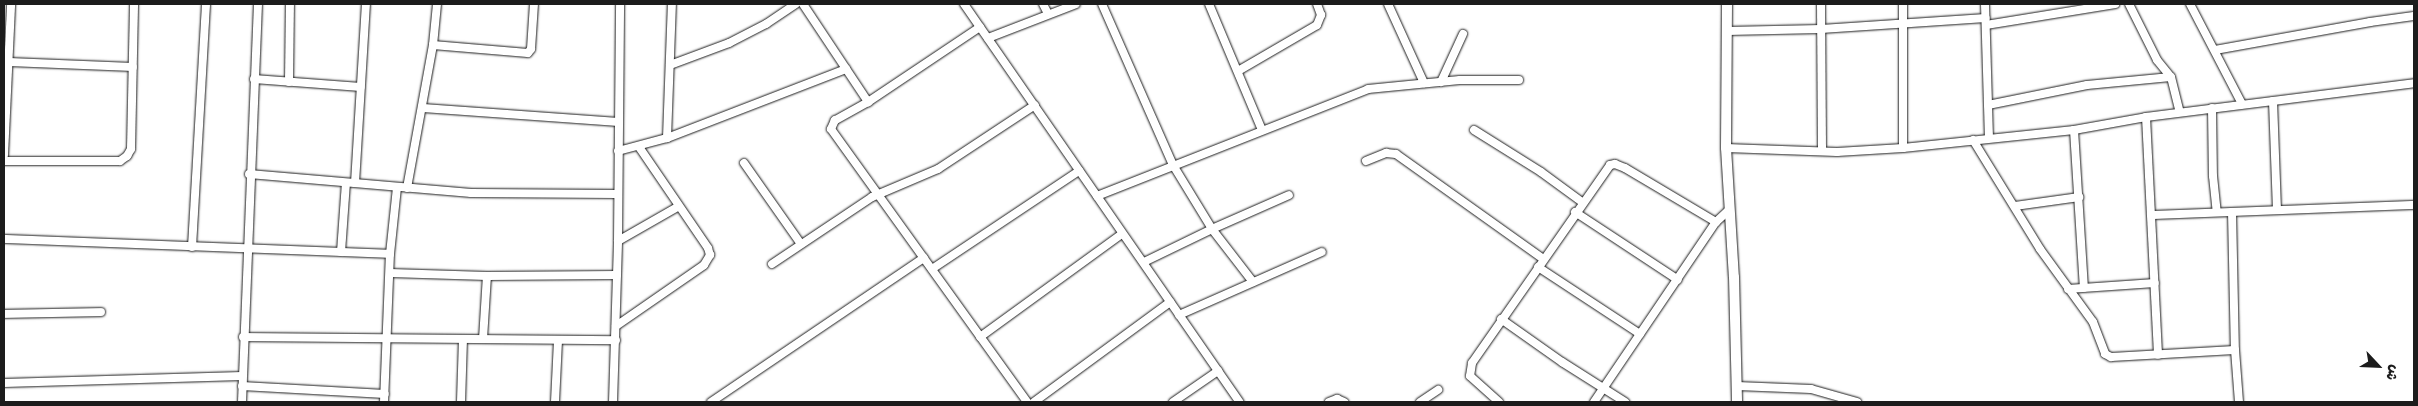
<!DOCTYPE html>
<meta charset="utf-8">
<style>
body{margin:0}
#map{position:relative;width:2418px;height:406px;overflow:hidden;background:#fff;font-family:Dekko,"Playpen Sans Arabic",sans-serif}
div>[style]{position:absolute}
.roads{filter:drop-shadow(0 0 1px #1c1c1c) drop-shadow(0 0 1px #1c1c1c)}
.minor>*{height:8px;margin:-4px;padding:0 4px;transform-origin:4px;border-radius:4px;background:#fff}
.tertiary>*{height:10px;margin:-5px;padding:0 5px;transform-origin:5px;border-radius:5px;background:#fff}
span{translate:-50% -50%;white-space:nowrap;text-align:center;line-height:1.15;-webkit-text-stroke:5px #fff;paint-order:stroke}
.frame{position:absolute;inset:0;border:5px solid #1c1c1c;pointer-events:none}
.north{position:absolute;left:2353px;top:341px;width:50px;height:50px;-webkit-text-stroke:4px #fff;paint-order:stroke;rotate:115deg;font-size:14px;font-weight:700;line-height:20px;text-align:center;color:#1c1c1c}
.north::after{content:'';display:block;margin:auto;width:18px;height:22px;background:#1c1c1c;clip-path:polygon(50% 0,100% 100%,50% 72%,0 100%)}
</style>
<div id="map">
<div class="roads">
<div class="minor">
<div style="left:803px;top:4px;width:118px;rotate:56.4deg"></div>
<div style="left:964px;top:4px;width:484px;rotate:55.3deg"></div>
<div style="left:1043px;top:4px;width:11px;rotate:63deg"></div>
<div style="left:1102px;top:4px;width:176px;rotate:66.2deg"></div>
<div style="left:1173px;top:165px;width:75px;rotate:58.6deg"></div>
<div style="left:1212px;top:229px;width:67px;rotate:52.3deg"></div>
<div style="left:1209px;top:4px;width:137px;rotate:67.2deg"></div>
<div style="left:1388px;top:4px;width:87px;rotate:65.5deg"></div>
<div style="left:1821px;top:4px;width:147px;rotate:89.6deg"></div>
<div style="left:1985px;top:4px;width:134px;rotate:88.3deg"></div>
<div style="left:2129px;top:4px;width:63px;rotate:63.4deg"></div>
<div style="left:2157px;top:60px;width:22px;rotate:51deg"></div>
<div style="left:2171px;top:77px;width:36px;rotate:76deg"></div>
<div style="left:2190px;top:4px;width:113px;rotate:62.5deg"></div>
<div style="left:1986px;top:25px;width:131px;rotate:-9.2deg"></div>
<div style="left:980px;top:27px;width:135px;rotate:146.2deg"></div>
<div style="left:868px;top:102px;width:38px;rotate:151deg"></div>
<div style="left:835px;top:120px;width:10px;rotate:114deg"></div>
<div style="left:831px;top:129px;width:336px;rotate:54.3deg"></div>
<div style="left:1727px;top:31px;width:94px;rotate:-1.2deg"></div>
<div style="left:1821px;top:29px;width:165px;rotate:-3.8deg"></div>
<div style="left:988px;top:38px;width:94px;rotate:-21.1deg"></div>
<div style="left:433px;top:45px;width:95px;rotate:4.8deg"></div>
<div style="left:528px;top:53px;width:5px;rotate:-53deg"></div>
<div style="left:531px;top:49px;width:45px;rotate:-86.2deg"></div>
<div style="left:2215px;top:50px;width:158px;rotate:-10.2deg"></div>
<div style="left:2370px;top:22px;width:44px;rotate:-7.8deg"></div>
<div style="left:9px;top:62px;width:124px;rotate:2.3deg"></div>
<div style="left:670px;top:65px;width:63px;rotate:-20.4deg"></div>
<div style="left:729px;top:43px;width:42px;rotate:-27.2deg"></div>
<div style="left:766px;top:24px;width:36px;rotate:-34deg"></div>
<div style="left:1238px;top:71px;width:91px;rotate:-30.2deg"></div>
<div style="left:1317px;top:25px;width:11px;rotate:-68deg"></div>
<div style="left:1321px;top:15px;width:12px;rotate:-110deg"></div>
<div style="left:254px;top:79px;width:107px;rotate:4.3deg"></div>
<div style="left:289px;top:82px;width:78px;rotate:-89.3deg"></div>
<div style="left:1441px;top:82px;width:53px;rotate:-65.4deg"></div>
<div style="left:2273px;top:101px;width:109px;rotate:87.9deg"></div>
<div style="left:1988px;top:105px;width:101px;rotate:-11.4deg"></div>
<div style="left:2087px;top:85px;width:84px;rotate:-5.4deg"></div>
<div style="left:423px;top:108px;width:196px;rotate:4.1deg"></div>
<div style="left:2212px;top:108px;width:68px;rotate:89.2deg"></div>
<div style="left:2213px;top:176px;width:36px;rotate:84deg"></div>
<div style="left:2146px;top:117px;width:238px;rotate:87.1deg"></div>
<div style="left:1474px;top:130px;width:79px;rotate:32.1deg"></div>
<div style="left:1541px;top:172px;width:51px;rotate:36.2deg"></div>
<div style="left:2074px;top:130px;width:158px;rotate:86.4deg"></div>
<div style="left:667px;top:138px;width:134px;rotate:-87.9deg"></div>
<div style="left:1973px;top:140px;width:128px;rotate:58.4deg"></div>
<div style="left:2040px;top:249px;width:90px;rotate:54deg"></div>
<div style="left:2093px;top:322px;width:34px;rotate:69deg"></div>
<div style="left:2105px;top:354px;width:7px;rotate:27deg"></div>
<div style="left:2111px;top:357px;width:124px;rotate:-3.2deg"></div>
<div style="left:1726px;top:148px;width:111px;rotate:2.1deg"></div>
<div style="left:1837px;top:152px;width:66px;rotate:-3.5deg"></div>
<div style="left:1903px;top:148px;width:172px;rotate:-6deg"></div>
<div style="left:2074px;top:130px;width:73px;rotate:-10.2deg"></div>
<div style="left:2146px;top:117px;width:270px;rotate:-7.2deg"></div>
<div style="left:1903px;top:148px;width:144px;rotate:-90deg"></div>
<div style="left:618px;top:151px;width:51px;rotate:-14.9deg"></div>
<div style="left:667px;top:138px;width:192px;rotate:-21.1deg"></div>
<div style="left:4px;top:155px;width:151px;rotate:-87.3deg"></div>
<div style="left:4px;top:161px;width:116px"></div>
<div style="left:120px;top:161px;width:9px;rotate:-36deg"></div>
<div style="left:127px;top:156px;width:8px;rotate:-60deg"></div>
<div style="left:131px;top:149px;width:145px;rotate:-88.8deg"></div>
<div style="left:1366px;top:161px;width:22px;rotate:-22deg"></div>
<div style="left:1386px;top:153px;width:10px;rotate:6deg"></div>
<div style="left:1396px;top:154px;width:181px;rotate:35.5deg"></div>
<div style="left:744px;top:163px;width:99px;rotate:54.9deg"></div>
<div style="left:249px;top:174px;width:223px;rotate:4.9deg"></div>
<div style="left:471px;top:193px;width:146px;rotate:0.4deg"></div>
<div style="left:355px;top:183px;width:179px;rotate:-86.5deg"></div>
<div style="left:407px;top:188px;width:145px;rotate:-79.7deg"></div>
<div style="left:433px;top:45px;width:41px;rotate:-84.4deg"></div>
<div style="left:1097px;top:196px;width:291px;rotate:-21.5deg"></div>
<div style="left:1368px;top:89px;width:92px;rotate:-5.6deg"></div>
<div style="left:1460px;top:80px;width:59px"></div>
<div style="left:2015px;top:206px;width:65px;rotate:-8deg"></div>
<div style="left:1575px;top:212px;width:123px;rotate:33.4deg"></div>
<div style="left:2232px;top:212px;width:138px;rotate:88.8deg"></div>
<div style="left:2235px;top:350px;width:52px;rotate:85.6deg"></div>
<div style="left:2151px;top:215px;width:263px;rotate:-2.2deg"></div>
<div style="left:4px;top:239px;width:386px;rotate:2.2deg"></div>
<div style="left:618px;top:241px;width:70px;rotate:-29.8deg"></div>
<div style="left:192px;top:247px;width:243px;rotate:-86.7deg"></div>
<div style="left:341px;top:252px;width:69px;rotate:-85.9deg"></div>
<div style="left:1144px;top:262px;width:76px;rotate:-25.9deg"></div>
<div style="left:1212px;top:229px;width:84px;rotate:-23.8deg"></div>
<div style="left:772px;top:264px;width:120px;rotate:-33.8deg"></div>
<div style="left:872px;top:197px;width:72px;rotate:-23deg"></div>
<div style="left:938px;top:169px;width:116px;rotate:-33.4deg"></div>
<div style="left:1538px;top:267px;width:122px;rotate:33.3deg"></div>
<div style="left:932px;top:269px;width:177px;rotate:-33.7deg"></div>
<div style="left:390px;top:273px;width:97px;rotate:1.8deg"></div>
<div style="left:487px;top:276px;width:130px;rotate:-0.4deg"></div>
<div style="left:2068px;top:289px;width:87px;rotate:-3.9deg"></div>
<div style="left:4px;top:314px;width:97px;rotate:-1.2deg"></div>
<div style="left:1179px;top:315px;width:156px;rotate:-23.8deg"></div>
<div style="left:1501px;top:319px;width:75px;rotate:35.2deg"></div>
<div style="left:1562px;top:362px;width:75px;rotate:32.4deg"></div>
<div style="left:616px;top:326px;width:107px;rotate:-34.7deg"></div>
<div style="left:704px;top:265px;width:12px;rotate:-59deg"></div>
<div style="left:710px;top:255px;width:7px;rotate:-106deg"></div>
<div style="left:708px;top:248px;width:122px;rotate:-124.3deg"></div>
<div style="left:243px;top:337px;width:373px;rotate:0.5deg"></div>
<div style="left:980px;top:337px;width:175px;rotate:-36deg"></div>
<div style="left:483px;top:339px;width:63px;rotate:-86.4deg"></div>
<div style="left:4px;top:383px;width:238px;rotate:-1.7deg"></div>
<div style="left:242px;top:386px;width:143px;rotate:3.2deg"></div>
<div style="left:1737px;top:386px;width:74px;rotate:2.3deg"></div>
<div style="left:1811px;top:389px;width:48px;rotate:15.8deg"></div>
<div style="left:242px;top:402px;width:398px;rotate:-87.7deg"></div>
<div style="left:384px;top:402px;width:148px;rotate:-87.7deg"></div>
<div style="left:390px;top:254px;width:67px;rotate:-84deg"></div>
<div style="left:461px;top:402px;width:62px;rotate:-88.2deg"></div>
<div style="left:555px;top:402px;width:62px;rotate:-87.2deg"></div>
<div style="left:613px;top:402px;width:161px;rotate:-88.2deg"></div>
<div style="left:618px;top:241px;width:237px;rotate:-89.5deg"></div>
<div style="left:711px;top:402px;width:257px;rotate:-34.1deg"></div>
<div style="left:1034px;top:402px;width:169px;rotate:-36.3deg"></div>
<div style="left:1173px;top:402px;width:55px;rotate:-34.6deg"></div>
<div style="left:1329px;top:402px;width:9px;rotate:-21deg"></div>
<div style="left:1337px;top:399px;width:8px;rotate:23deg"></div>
<div style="left:1420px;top:402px;width:22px;rotate:-34deg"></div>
<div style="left:1499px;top:402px;width:39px;rotate:-138deg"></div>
<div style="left:1470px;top:376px;width:13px;rotate:-81deg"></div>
<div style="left:1472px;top:363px;width:241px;rotate:-55.1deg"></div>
<div style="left:1610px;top:165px;width:5px;rotate:-11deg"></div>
<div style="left:1615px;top:164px;width:11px;rotate:22deg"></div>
<div style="left:1625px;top:168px;width:106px;rotate:30.7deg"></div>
<div style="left:1594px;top:402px;width:217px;rotate:-55.9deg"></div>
<div style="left:1716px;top:222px;width:18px;rotate:-43deg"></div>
</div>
<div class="tertiary">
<div style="left:1727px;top:4px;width:144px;rotate:90.4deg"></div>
<div style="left:1726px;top:148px;width:129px;rotate:86.5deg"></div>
<div style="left:1734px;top:277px;width:125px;rotate:88.6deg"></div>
</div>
</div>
<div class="frame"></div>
<div class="north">ش</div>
</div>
